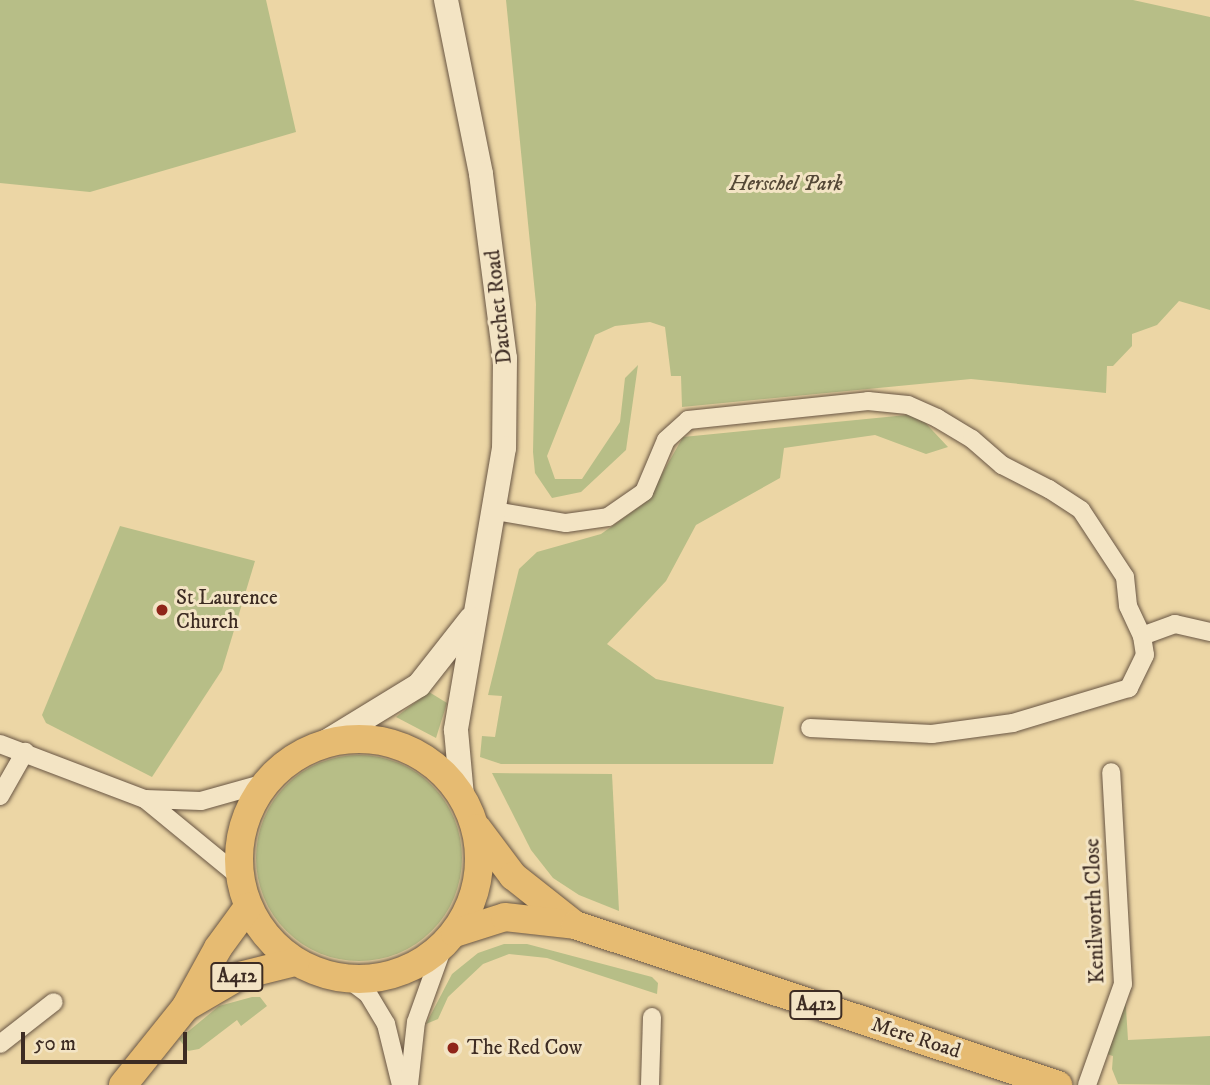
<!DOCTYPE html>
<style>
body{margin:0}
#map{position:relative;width:1210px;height:1085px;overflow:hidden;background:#ecd6a5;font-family:"IM FELL DW Pica",serif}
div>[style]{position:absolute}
.green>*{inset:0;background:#b7be87}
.round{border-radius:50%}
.roads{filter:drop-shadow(0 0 2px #695644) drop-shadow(0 0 2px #695644)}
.minor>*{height:18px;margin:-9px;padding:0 9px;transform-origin:9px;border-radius:9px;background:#f3e4c4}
.secondary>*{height:24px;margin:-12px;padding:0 12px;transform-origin:12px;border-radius:12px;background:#f3e4c4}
.primary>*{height:28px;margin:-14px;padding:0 14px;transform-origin:14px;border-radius:14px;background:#e6bb72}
.primary>.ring{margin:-14px;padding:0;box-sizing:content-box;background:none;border:28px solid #e6bb72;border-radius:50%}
.dots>*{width:19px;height:19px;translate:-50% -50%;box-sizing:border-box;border:4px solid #f3e4c4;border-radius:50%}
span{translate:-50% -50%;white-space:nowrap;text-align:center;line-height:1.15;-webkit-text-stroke:6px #f3e4c4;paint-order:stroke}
.shield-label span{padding:2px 5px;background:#f3e4c4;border:2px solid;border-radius:5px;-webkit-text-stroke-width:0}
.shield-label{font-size:19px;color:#3d2c23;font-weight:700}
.park-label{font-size:21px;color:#554937;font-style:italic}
.street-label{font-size:21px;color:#3d2c23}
.poi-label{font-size:21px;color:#3d2c23}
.left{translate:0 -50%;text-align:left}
.scale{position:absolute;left:21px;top:1032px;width:166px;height:32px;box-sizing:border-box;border:4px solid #3d2c23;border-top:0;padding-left:9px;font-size:21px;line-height:24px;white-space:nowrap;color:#3d2c23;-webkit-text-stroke:5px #f3e4c4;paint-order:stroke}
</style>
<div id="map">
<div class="green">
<div style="clip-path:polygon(0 0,266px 0,296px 132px,90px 192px,0 183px)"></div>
<div style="clip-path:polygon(506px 0,1133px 0,1210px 17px,1210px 310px,1179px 301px,1157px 325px,1132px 334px,1132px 346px,1113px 366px,1107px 366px,1106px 393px,971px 379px,682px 407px,681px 376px,671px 376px,665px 327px,650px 322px,615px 326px,595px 335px,547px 456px,555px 479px,582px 479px,620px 422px,625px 378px,638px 365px,626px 450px,581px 492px,552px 498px,535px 473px,533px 452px,536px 304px)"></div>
<div style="clip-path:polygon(917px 414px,948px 447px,926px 454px,875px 435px,784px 448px,780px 478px,696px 525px,666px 581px,607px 644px,656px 679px,784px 707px,773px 764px,501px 764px,480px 757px,482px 736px,495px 737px,502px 696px,488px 695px,519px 569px,537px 552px,601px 534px,646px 502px,683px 437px)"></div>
<div style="clip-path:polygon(120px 526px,255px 561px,222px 670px,152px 777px,46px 723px,42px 715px)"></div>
<div style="clip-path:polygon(429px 692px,447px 703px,436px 738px,396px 717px)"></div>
<div class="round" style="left:256px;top:755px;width:206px;height:206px"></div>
<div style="clip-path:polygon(492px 773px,612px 774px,619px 911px,579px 895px,553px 878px,531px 850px)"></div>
<div style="clip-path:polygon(504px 944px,527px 944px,652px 977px,658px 983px,657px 994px,547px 958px,509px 954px,483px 964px,448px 997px,438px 1019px,426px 1024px,452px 974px,478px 953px)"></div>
<div style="clip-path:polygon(1125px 992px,1128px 1040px,1210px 1036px,1210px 1085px,1118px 1084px,1112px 1069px,1113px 1056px,1103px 1053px)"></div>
<div style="clip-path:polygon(252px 997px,260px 997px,267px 1006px,241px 1026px,237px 1020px,199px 1049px,188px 1051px,179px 1039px,219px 1006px)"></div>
</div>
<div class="roads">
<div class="minor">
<div style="left:495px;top:511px;width:72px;rotate:9.6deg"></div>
<div style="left:566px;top:523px;width:42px;rotate:-8.1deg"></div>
<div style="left:608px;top:517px;width:44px;rotate:-34.8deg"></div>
<div style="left:644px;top:492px;width:56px;rotate:-67.1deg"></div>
<div style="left:666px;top:440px;width:30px;rotate:-42deg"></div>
<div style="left:688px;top:420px;width:181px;rotate:-6deg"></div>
<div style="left:868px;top:401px;width:40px;rotate:5.7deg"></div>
<div style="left:908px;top:405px;width:32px;rotate:24deg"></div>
<div style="left:937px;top:418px;width:41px;rotate:31deg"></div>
<div style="left:972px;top:439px;width:40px;rotate:41deg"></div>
<div style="left:1002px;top:465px;width:53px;rotate:27.1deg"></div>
<div style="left:1049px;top:489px;width:38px;rotate:33deg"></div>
<div style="left:1081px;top:510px;width:80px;rotate:56.7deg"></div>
<div style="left:1125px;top:577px;width:29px;rotate:84deg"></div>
<div style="left:1128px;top:606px;width:33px;rotate:65deg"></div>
<div style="left:1142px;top:636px;width:19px;rotate:81deg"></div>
<div style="left:1145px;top:655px;width:37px;rotate:116deg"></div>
<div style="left:1129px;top:688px;width:121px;rotate:163.2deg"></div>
<div style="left:1013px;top:723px;width:82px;rotate:172.3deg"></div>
<div style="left:932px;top:734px;width:122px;rotate:-177.2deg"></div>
<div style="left:1142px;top:636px;width:35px;rotate:-20deg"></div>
<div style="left:1175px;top:624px;width:36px;rotate:13deg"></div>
<div style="left:0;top:744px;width:155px;rotate:20.8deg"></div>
<div style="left:145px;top:799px;width:123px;rotate:39.4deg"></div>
<div style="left:0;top:796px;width:51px;rotate:-60.4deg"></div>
<div style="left:145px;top:799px;width:56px;rotate:2deg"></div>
<div style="left:201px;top:801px;width:66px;rotate:-15.7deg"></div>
<div style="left:348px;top:979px;width:25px;rotate:37deg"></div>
<div style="left:368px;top:994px;width:35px;rotate:59deg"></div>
<div style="left:386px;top:1024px;width:63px;rotate:76.2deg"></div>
<div style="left:0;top:1044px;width:68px;rotate:-37.9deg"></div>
<div style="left:409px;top:1085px;width:63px;rotate:-83.7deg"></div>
<div style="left:416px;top:1022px;width:83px;rotate:-70.3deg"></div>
<div style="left:650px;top:1085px;width:68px;rotate:-88.3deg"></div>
<div style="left:1087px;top:1085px;width:107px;rotate:-70.4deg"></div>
<div style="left:1123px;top:984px;width:212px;rotate:-93.2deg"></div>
</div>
<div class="secondary">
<div style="left:446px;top:0;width:177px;rotate:78.6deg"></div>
<div style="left:481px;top:174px;width:186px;rotate:82.6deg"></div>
<div style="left:505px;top:358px;width:90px;rotate:90.6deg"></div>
<div style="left:504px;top:448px;width:286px;rotate:99.7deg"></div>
<div style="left:456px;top:730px;width:66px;rotate:84.8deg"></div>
<div style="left:321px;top:745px;width:115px;rotate:-31.5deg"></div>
<div style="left:419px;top:685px;width:84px;rotate:-51.8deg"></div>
</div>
<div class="primary">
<div class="ring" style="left:239px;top:739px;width:212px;height:212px"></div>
<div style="left:477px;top:828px;width:60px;rotate:53.1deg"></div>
<div style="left:513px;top:876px;width:79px;rotate:38.3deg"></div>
<div style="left:455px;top:933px;width:52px;rotate:-17.7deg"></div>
<div style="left:505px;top:917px;width:70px;rotate:6.5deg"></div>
<div style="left:575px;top:925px;width:509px;rotate:18.33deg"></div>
<div style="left:186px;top:1007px;width:61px;rotate:-30.3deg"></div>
<div style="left:239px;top:976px;width:58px;rotate:-14deg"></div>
<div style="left:123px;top:1085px;width:99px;rotate:-51.2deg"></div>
<div style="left:185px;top:1008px;width:68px;rotate:-61.2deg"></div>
<div style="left:218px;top:948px;width:51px;rotate:-53.8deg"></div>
</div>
</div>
<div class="dots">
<div style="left:162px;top:610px;background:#8f2418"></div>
<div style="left:453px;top:1048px;background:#8f2418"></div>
</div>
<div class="shield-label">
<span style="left:237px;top:977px">A412</span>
<span style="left:816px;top:1005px">A412</span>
</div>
<div class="park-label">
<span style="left:786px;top:184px">Herschel Park</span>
</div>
<div class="street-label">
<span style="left:499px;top:307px;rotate:-96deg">Datchet Road</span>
<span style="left:1095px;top:911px;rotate:-92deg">Kenilworth Close</span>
<span style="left:916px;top:1038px;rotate:18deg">Mere Road</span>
</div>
<div class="poi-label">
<span class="left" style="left:176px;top:610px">St Laurence<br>Church</span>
<span class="left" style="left:467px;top:1048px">The Red Cow</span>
</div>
<div class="scale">50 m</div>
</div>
